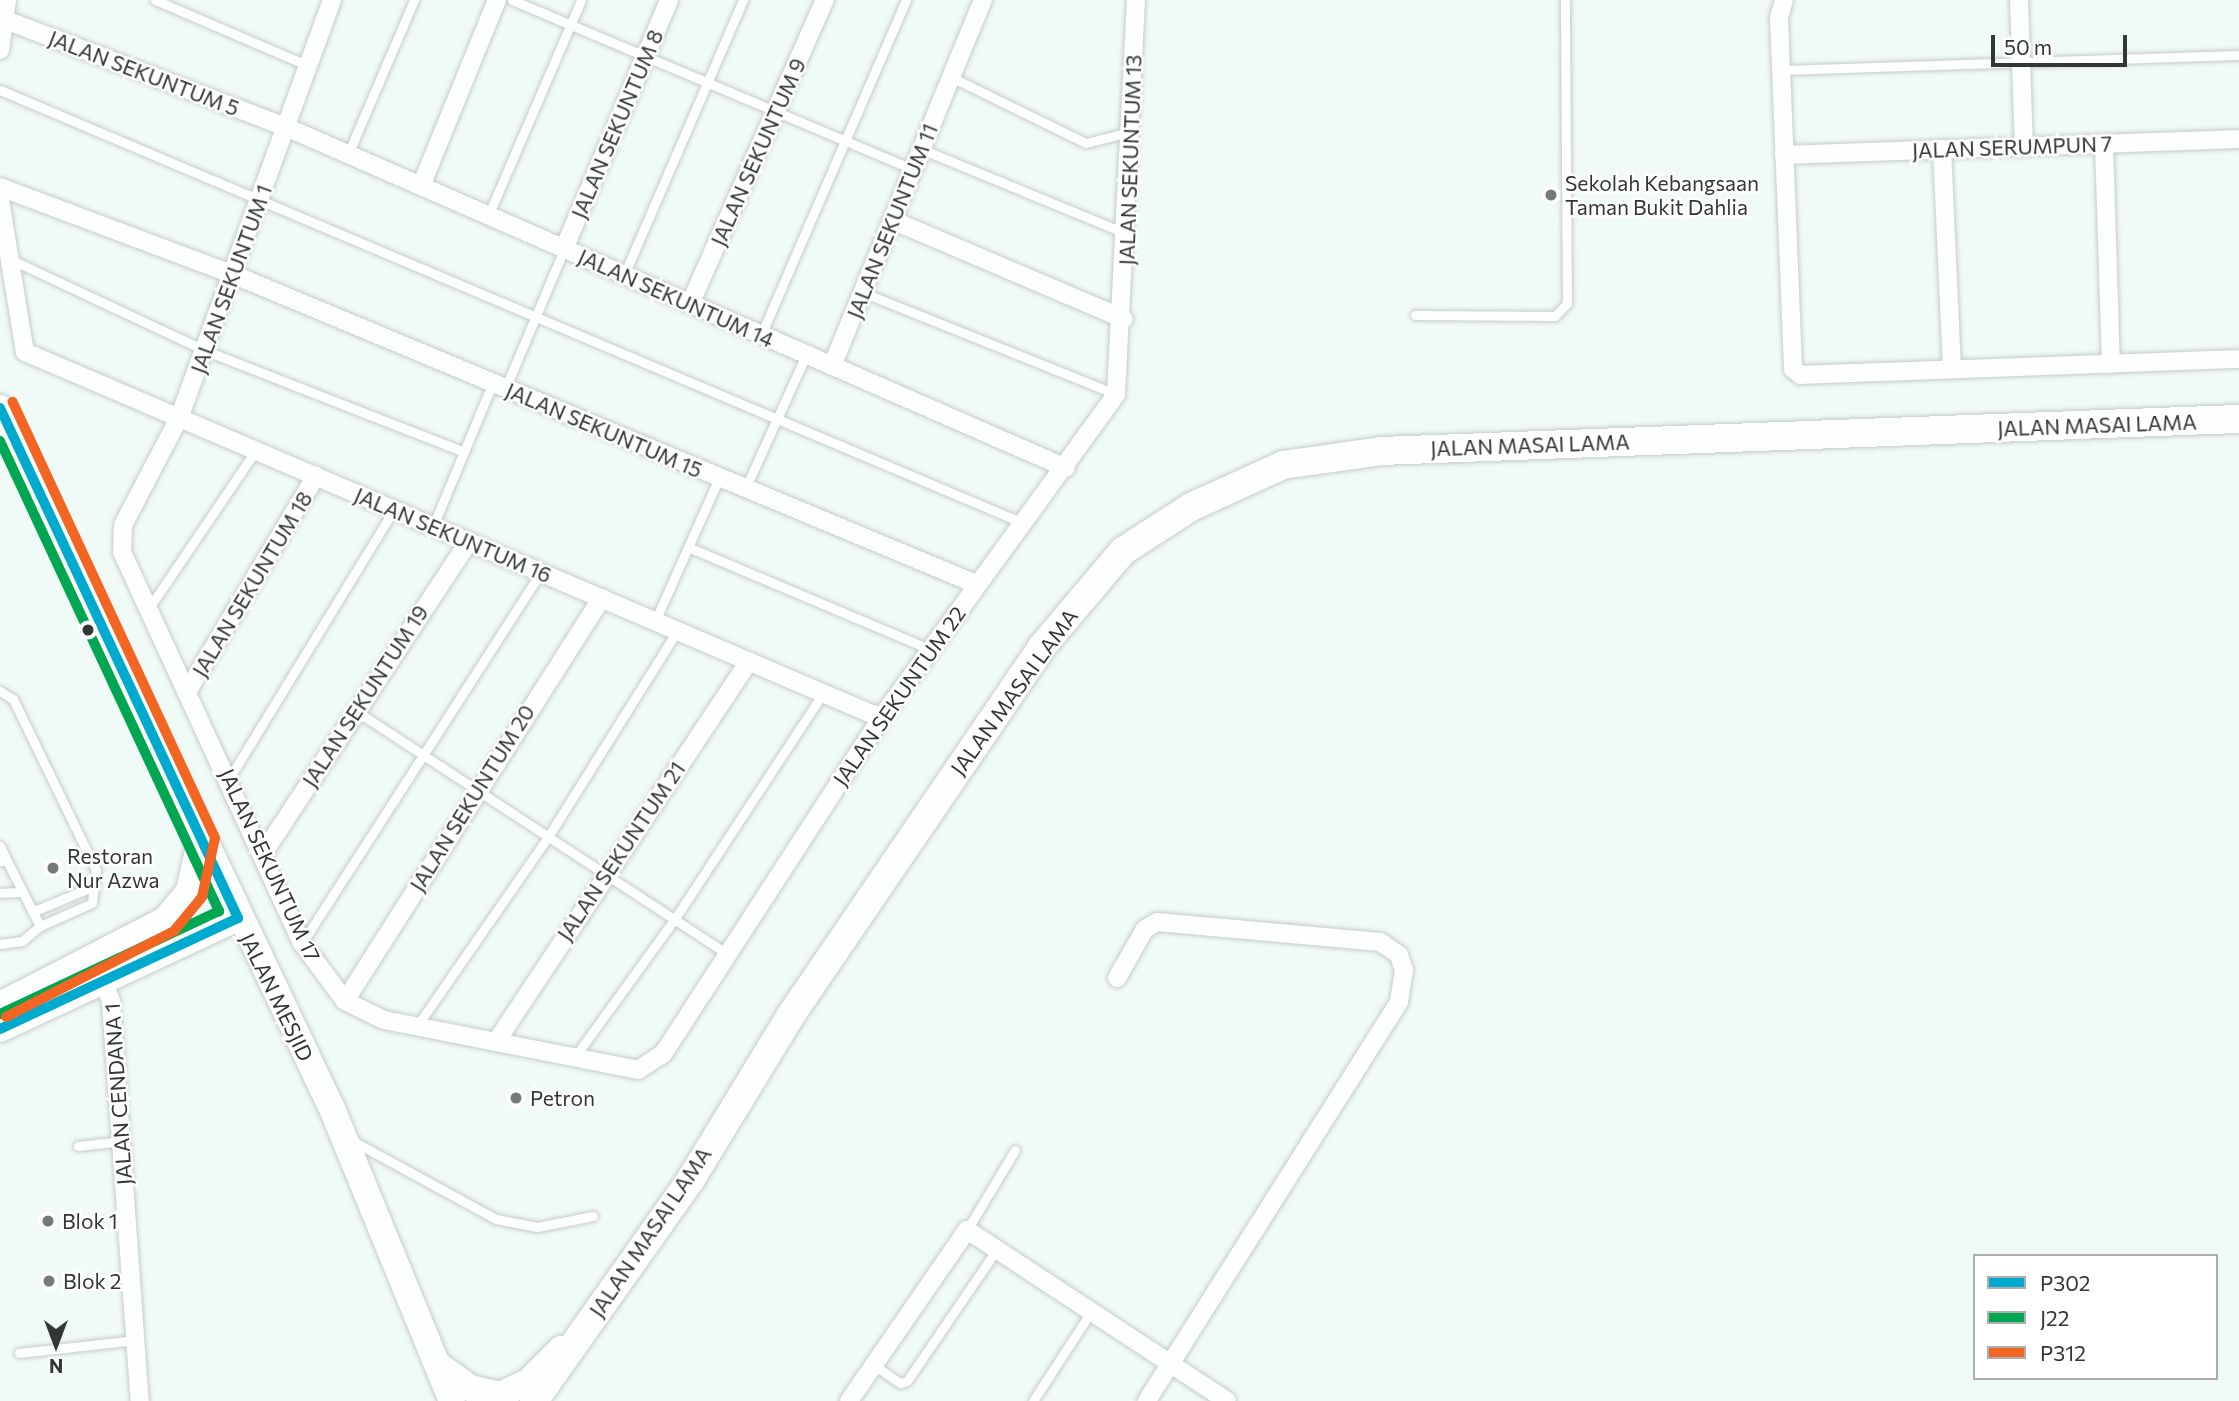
<!DOCTYPE html>
<style>
body{margin:0}
#map{position:relative;width:2239px;height:1401px;overflow:hidden;background:#f0faf7;font-family:Commissioner,sans-serif}
div>[style]{position:absolute}
.roads{filter:drop-shadow(0 0 2px #c5ccca) drop-shadow(0 0 2px #c5ccca)}
.lane>*{height:9px;margin:-4.5px;padding:0 4.5px;transform-origin:4.5px;border-radius:4.5px;background:#fdfefe}
.street>*{height:18px;margin:-9px;padding:0 9px;transform-origin:9px;border-radius:9px;background:#fdfefe}
.secondary>*{height:26px;margin:-13px;padding:0 13px;transform-origin:13px;border-radius:13px;background:#fdfefe}
.primary>*{height:28px;margin:-14px;padding:0 14px;transform-origin:14px;border-radius:14px;background:#fdfefe}
.bus-1>*{height:10px;margin:-5px;padding:0 5px;transform-origin:5px;border-radius:5px;background:#00a9ce}
.bus-2>*{height:10px;margin:-5px;padding:0 5px;transform-origin:5px;border-radius:5px;background:#00a651}
.bus-3>*{height:10px;margin:-5px;padding:0 5px;transform-origin:5px;border-radius:5px;background:#f26522}
.dots>*{width:19px;height:19px;translate:-50% -50%;box-sizing:border-box;border:4px solid #fff;border-radius:50%}
span{translate:-50% -50%;white-space:nowrap;text-align:center;line-height:1.15;-webkit-text-stroke:5px #fff;paint-order:stroke}
.street-label{font-size:21px;color:#303734}
.poi-label{font-size:21px;color:#303734}
.left{translate:0 -50%;text-align:left}
.legend{position:absolute;left:1973px;top:1254px;width:245px;height:126px;box-sizing:border-box;background:#fff;border:2px solid #acafae;margin:0;padding:9px 12px;list-style:none;font-size:21px;color:#303734}
.legend li{display:flex;align-items:center;gap:14px;height:35px}
.legend b{width:35px;border:2px solid #acafae}
.north{position:absolute;left:21px;top:1310px;width:70px;height:70px;-webkit-text-stroke:5px #fff;paint-order:stroke;rotate:180deg;font-size:19px;font-weight:700;line-height:28px;text-align:center;color:#303734}
.north::after{content:'';display:block;margin:auto;width:24px;height:32px;background:#303734;clip-path:polygon(50% 0,100% 100%,50% 72%,0 100%)}
.scale{position:absolute;left:1991px;top:35px;width:136px;height:32px;box-sizing:border-box;border:4px solid #303734;border-top:0;padding-left:9px;font-size:21px;line-height:24px;white-space:nowrap;color:#303734;-webkit-text-stroke:5px #fff;paint-order:stroke}
</style>
<div id="map">
<div class="roads">
<div class="lane">
<div style="left:155px;top:0;width:165px;rotate:23.2deg"></div>
<div style="left:512px;top:0;width:434px;rotate:22.9deg"></div>
<div style="left:1781px;top:70px;width:458px;rotate:-1.9deg"></div>
<div style="left:951px;top:77px;width:150px;rotate:26.1deg"></div>
<div style="left:1086px;top:143px;width:44px;rotate:-14.3deg"></div>
<div style="left:0;top:90px;width:1111px;rotate:22.94deg"></div>
<div style="left:921px;top:149px;width:223px;rotate:22.4deg"></div>
<div style="left:348px;top:154px;width:168px;rotate:-66.8deg"></div>
<div style="left:488px;top:216px;width:235px;rotate:-66.7deg"></div>
<div style="left:12px;top:260px;width:212px;rotate:25.1deg"></div>
<div style="left:204px;top:350px;width:279px;rotate:21.4deg"></div>
<div style="left:624px;top:275px;width:300px;rotate:-66.6deg"></div>
<div style="left:862px;top:292px;width:274px;rotate:21.9deg"></div>
<div style="left:1415px;top:315px;width:140px;rotate:0.4deg"></div>
<div style="left:1555px;top:316px;width:18px;rotate:-47deg"></div>
<div style="left:1567px;top:303px;width:303px;rotate:-90.4deg"></div>
<div style="left:761px;top:335px;width:365px;rotate:-66.6deg"></div>
<div style="left:505px;top:389px;width:152px;rotate:-67.1deg"></div>
<div style="left:745px;top:489px;width:147px;rotate:-65.5deg"></div>
<div style="left:433px;top:526px;width:154px;rotate:-67.4deg"></div>
<div style="left:688px;top:547px;width:263px;rotate:22.9deg"></div>
<div style="left:149px;top:608px;width:191px;rotate:-55.9deg"></div>
<div style="left:655px;top:621px;width:157px;rotate:-65.9deg"></div>
<div style="left:0;top:691px;width:15px;rotate:32deg"></div>
<div style="left:13px;top:699px;width:190px;rotate:64.1deg"></div>
<div style="left:96px;top:870px;width:16px;rotate:97deg"></div>
<div style="left:356px;top:711px;width:443px;rotate:33.2deg"></div>
<div style="left:230px;top:777px;width:314px;rotate:-58.5deg"></div>
<div style="left:0;top:846px;width:17px;rotate:65deg"></div>
<div style="left:0;top:861px;width:7px"></div>
<div style="left:7px;top:861px;width:73px;rotate:63.1deg"></div>
<div style="left:40px;top:926px;width:23px;rotate:140deg"></div>
<div style="left:22px;top:941px;width:22px;rotate:172deg"></div>
<div style="left:0;top:893px;width:22px;rotate:-3deg"></div>
<div style="left:32px;top:912px;width:67px;rotate:-22.8deg"></div>
<div style="left:94px;top:886px;width:17px;rotate:97deg"></div>
<div style="left:92px;top:903px;width:57px;rotate:156.1deg"></div>
<div style="left:302px;top:943px;width:441px;rotate:-57.2deg"></div>
<div style="left:417px;top:1026px;width:226px;rotate:-55.3deg"></div>
<div style="left:546px;top:840px;width:244px;rotate:-57.9deg"></div>
<div style="left:574px;top:1058px;width:170px;rotate:-54.1deg"></div>
<div style="left:674px;top:920px;width:272px;rotate:-56.7deg"></div>
<div style="left:351px;top:1140px;width:165px;rotate:28.6deg"></div>
<div style="left:496px;top:1219px;width:42px;rotate:11deg"></div>
<div style="left:537px;top:1227px;width:57px;rotate:-11.1deg"></div>
<div style="left:78px;top:1146px;width:44px;rotate:-6.5deg"></div>
<div style="left:967px;top:1230px;width:93px;rotate:-59deg"></div>
<div style="left:19px;top:1353px;width:118px;rotate:-6.3deg"></div>
<div style="left:874px;top:1365px;width:32px;rotate:35deg"></div>
<div style="left:900px;top:1383px;width:7px;rotate:-16deg"></div>
<div style="left:907px;top:1381px;width:160px;rotate:-55.7deg"></div>
<div style="left:1033px;top:1401px;width:108px;rotate:-57deg"></div>
</div>
<div class="street">
<div style="left:332px;top:0;width:445px;rotate:110.1deg"></div>
<div style="left:179px;top:418px;width:121px;rotate:117.6deg"></div>
<div style="left:123px;top:525px;width:27px;rotate:92deg"></div>
<div style="left:122px;top:552px;width:430px;rotate:65.3deg"></div>
<div style="left:302px;top:943px;width:72px;rotate:53.4deg"></div>
<div style="left:345px;top:1001px;width:43px;rotate:26deg"></div>
<div style="left:384px;top:1020px;width:259px;rotate:11.1deg"></div>
<div style="left:638px;top:1070px;width:30px;rotate:-33deg"></div>
<div style="left:663px;top:1054px;width:401px;rotate:-57deg"></div>
<div style="left:881px;top:718px;width:400px;rotate:-54deg"></div>
<div style="left:1116px;top:394px;width:395px;rotate:-87.1deg"></div>
<div style="left:1784px;top:0;width:19px;rotate:106deg"></div>
<div style="left:1779px;top:18px;width:351px;rotate:87.7deg"></div>
<div style="left:1793px;top:369px;width:10px;rotate:37deg"></div>
<div style="left:1801px;top:375px;width:438px;rotate:-2.1deg"></div>
<div style="left:2019px;top:0;width:147px;rotate:88.1deg"></div>
<div style="left:3px;top:19px;width:303px;rotate:20.9deg"></div>
<div style="left:286px;top:127px;width:851px;rotate:23.61deg"></div>
<div style="left:0;top:50px;width:50px;rotate:-82deg"></div>
<div style="left:2104px;top:144px;width:220px;rotate:88.2deg"></div>
<div style="left:1942px;top:149px;width:220px;rotate:87.4deg"></div>
<div style="left:1784px;top:155px;width:455px;rotate:-2deg"></div>
<div style="left:421px;top:186px;width:201px;rotate:-67.8deg"></div>
<div style="left:0;top:187px;width:248px;rotate:20.6deg"></div>
<div style="left:232px;top:274px;width:806px;rotate:22.62deg"></div>
<div style="left:0;top:200px;width:154px;rotate:80.7deg"></div>
<div style="left:25px;top:352px;width:931px;rotate:23.15deg"></div>
<div style="left:892px;top:220px;width:252px;rotate:23.1deg"></div>
<div style="left:564px;top:249px;width:270px;rotate:-67.1deg"></div>
<div style="left:690px;top:304px;width:333px;rotate:-66.1deg"></div>
<div style="left:832px;top:366px;width:396px;rotate:-67.6deg"></div>
<div style="left:187px;top:692px;width:252px;rotate:-59.2deg"></div>
<div style="left:264px;top:852px;width:372px;rotate:-56.6deg"></div>
<div style="left:100px;top:971px;width:32px;rotate:70deg"></div>
<div style="left:111px;top:1001px;width:401px;rotate:85.9deg"></div>
<div style="left:1117px;top:978px;width:56px;rotate:-60.3deg"></div>
<div style="left:1145px;top:929px;width:14px;rotate:-30deg"></div>
<div style="left:1157px;top:922px;width:224px;rotate:5.1deg"></div>
<div style="left:1380px;top:942px;width:23px;rotate:34deg"></div>
<div style="left:1399px;top:955px;width:16px;rotate:72deg"></div>
<div style="left:1404px;top:970px;width:32px;rotate:99deg"></div>
<div style="left:1399px;top:1002px;width:472px;rotate:122.3deg"></div>
<div style="left:345px;top:1001px;width:478px;rotate:-57.5deg"></div>
<div style="left:496px;top:1042px;width:457px;rotate:-56.4deg"></div>
<div style="left:849px;top:1401px;width:208px;rotate:-55.4deg"></div>
<div style="left:967px;top:1230px;width:311px;rotate:33.3deg"></div>
</div>
<div class="secondary">
<div style="left:0;top:408px;width:778px;rotate:64.65deg"></div>
<div style="left:333px;top:1111px;width:313px;rotate:67.7deg"></div>
<div style="left:0;top:1005px;width:186px;rotate:-27.3deg"></div>
<div style="left:165px;top:920px;width:38px;rotate:-50deg"></div>
<div style="left:189px;top:891px;width:54px;rotate:-77.2deg"></div>
<div style="left:0;top:1029px;width:263px;rotate:-25deg"></div>
<div style="left:437px;top:1364px;width:41px;rotate:36deg"></div>
<div style="left:470px;top:1388px;width:31px;rotate:13deg"></div>
<div style="left:500px;top:1395px;width:31px;rotate:-25deg"></div>
<div style="left:528px;top:1382px;width:47px;rotate:-45deg"></div>
</div>
<div class="primary">
<div style="left:534px;top:1401px;width:272px;rotate:-54.7deg"></div>
<div style="left:691px;top:1179px;width:192px;rotate:-58.6deg"></div>
<div style="left:791px;top:1015px;width:444px;rotate:-55.7deg"></div>
<div style="left:1041px;top:648px;width:127px;rotate:-49.8deg"></div>
<div style="left:1123px;top:551px;width:81px;rotate:-32.9deg"></div>
<div style="left:1191px;top:507px;width:101px;rotate:-24.5deg"></div>
<div style="left:1283px;top:465px;width:99px;rotate:-8.1deg"></div>
<div style="left:1381px;top:451px;width:859px;rotate:-2.14deg"></div>
</div>
</div>
<div class="bus-1">
<div style="left:0;top:408px;width:563px;rotate:64.98deg"></div>
<div style="left:238px;top:918px;width:263px;rotate:155deg"></div>
</div>
<div class="bus-2">
<div style="left:0;top:441px;width:519px;rotate:65.02deg"></div>
<div style="left:219px;top:911px;width:242px;rotate:154.8deg"></div>
</div>
<div class="bus-3">
<div style="left:6px;top:1017px;width:189px;rotate:-27.1deg"></div>
<div style="left:174px;top:931px;width:44px;rotate:-50.5deg"></div>
<div style="left:202px;top:897px;width:60px;rotate:-77.6deg"></div>
<div style="left:215px;top:838px;width:481px;rotate:-114.9deg"></div>
</div>
<div class="dots">
<div style="left:1551px;top:195px;background:#737b78"></div>
<div style="left:88px;top:630px;background:#303734"></div>
<div style="left:53px;top:868px;background:#737b78"></div>
<div style="left:516px;top:1098px;background:#737b78"></div>
<div style="left:48px;top:1221px;background:#737b78"></div>
<div style="left:49px;top:1281px;background:#737b78"></div>
</div>
<div class="street-label">
<span style="left:144px;top:73px;rotate:21deg">JALAN SEKUNTUM 5</span>
<span style="left:617px;top:124px;rotate:-67deg">JALAN SEKUNTUM 8</span>
<span style="left:2012px;top:147px;rotate:-2deg">JALAN SERUMPUN 7</span>
<span style="left:758px;top:152px;rotate:-66deg">JALAN SEKUNTUM 9</span>
<span style="left:1130px;top:160px;rotate:-88deg">JALAN SEKUNTUM 13</span>
<span style="left:892px;top:221px;rotate:-68deg">JALAN SEKUNTUM 11</span>
<span style="left:231px;top:279px;rotate:-70deg">JALAN SEKUNTUM 1</span>
<span style="left:676px;top:298px;rotate:24deg">JALAN SEKUNTUM 14</span>
<span style="left:2097px;top:425px;rotate:-2deg">JALAN MASAI LAMA</span>
<span style="left:604px;top:430px;rotate:23deg">JALAN SEKUNTUM 15</span>
<span style="left:1530px;top:445px;rotate:-2deg">JALAN MASAI LAMA</span>
<span style="left:453px;top:535px;rotate:23deg">JALAN SEKUNTUM 16</span>
<span style="left:252px;top:584px;rotate:-59deg">JALAN SEKUNTUM 18</span>
<span style="left:1014px;top:692px;rotate:-54deg">JALAN MASAI LAMA</span>
<span style="left:365px;top:696px;rotate:-57deg">JALAN SEKUNTUM 19</span>
<span style="left:899px;top:696px;rotate:-55deg">JALAN SEKUNTUM 22</span>
<span style="left:472px;top:798px;rotate:-58deg">JALAN SEKUNTUM 20</span>
<span style="left:621px;top:851px;rotate:-56deg">JALAN SEKUNTUM 21</span>
<span style="left:270px;top:865px;rotate:65deg">JALAN SEKUNTUM 17</span>
<span style="left:277px;top:997px;rotate:64deg">JALAN MESJID</span>
<span style="left:118px;top:1094px;rotate:-94deg">JALAN CENDANA 1</span>
<span style="left:650px;top:1232px;rotate:-56deg">JALAN MASAI LAMA</span>
</div>
<div class="poi-label">
<span class="left" style="left:1565px;top:195px">Sekolah Kebangsaan<br>Taman Bukit Dahlia</span>
<span class="left" style="left:67px;top:868px">Restoran<br>Nur Azwa</span>
<span class="left" style="left:530px;top:1098px">Petron</span>
<span class="left" style="left:62px;top:1221px">Blok 1</span>
<span class="left" style="left:63px;top:1281px">Blok 2</span>
</div>
<ul class="legend">
<li><b style="height:9px;background:#00a9ce"></b>P302</li>
<li><b style="height:9px;background:#00a651"></b>J22</li>
<li><b style="height:9px;background:#f26522"></b>P312</li>
</ul>
<div class="north">N</div>
<div class="scale">50 m</div>
</div>
